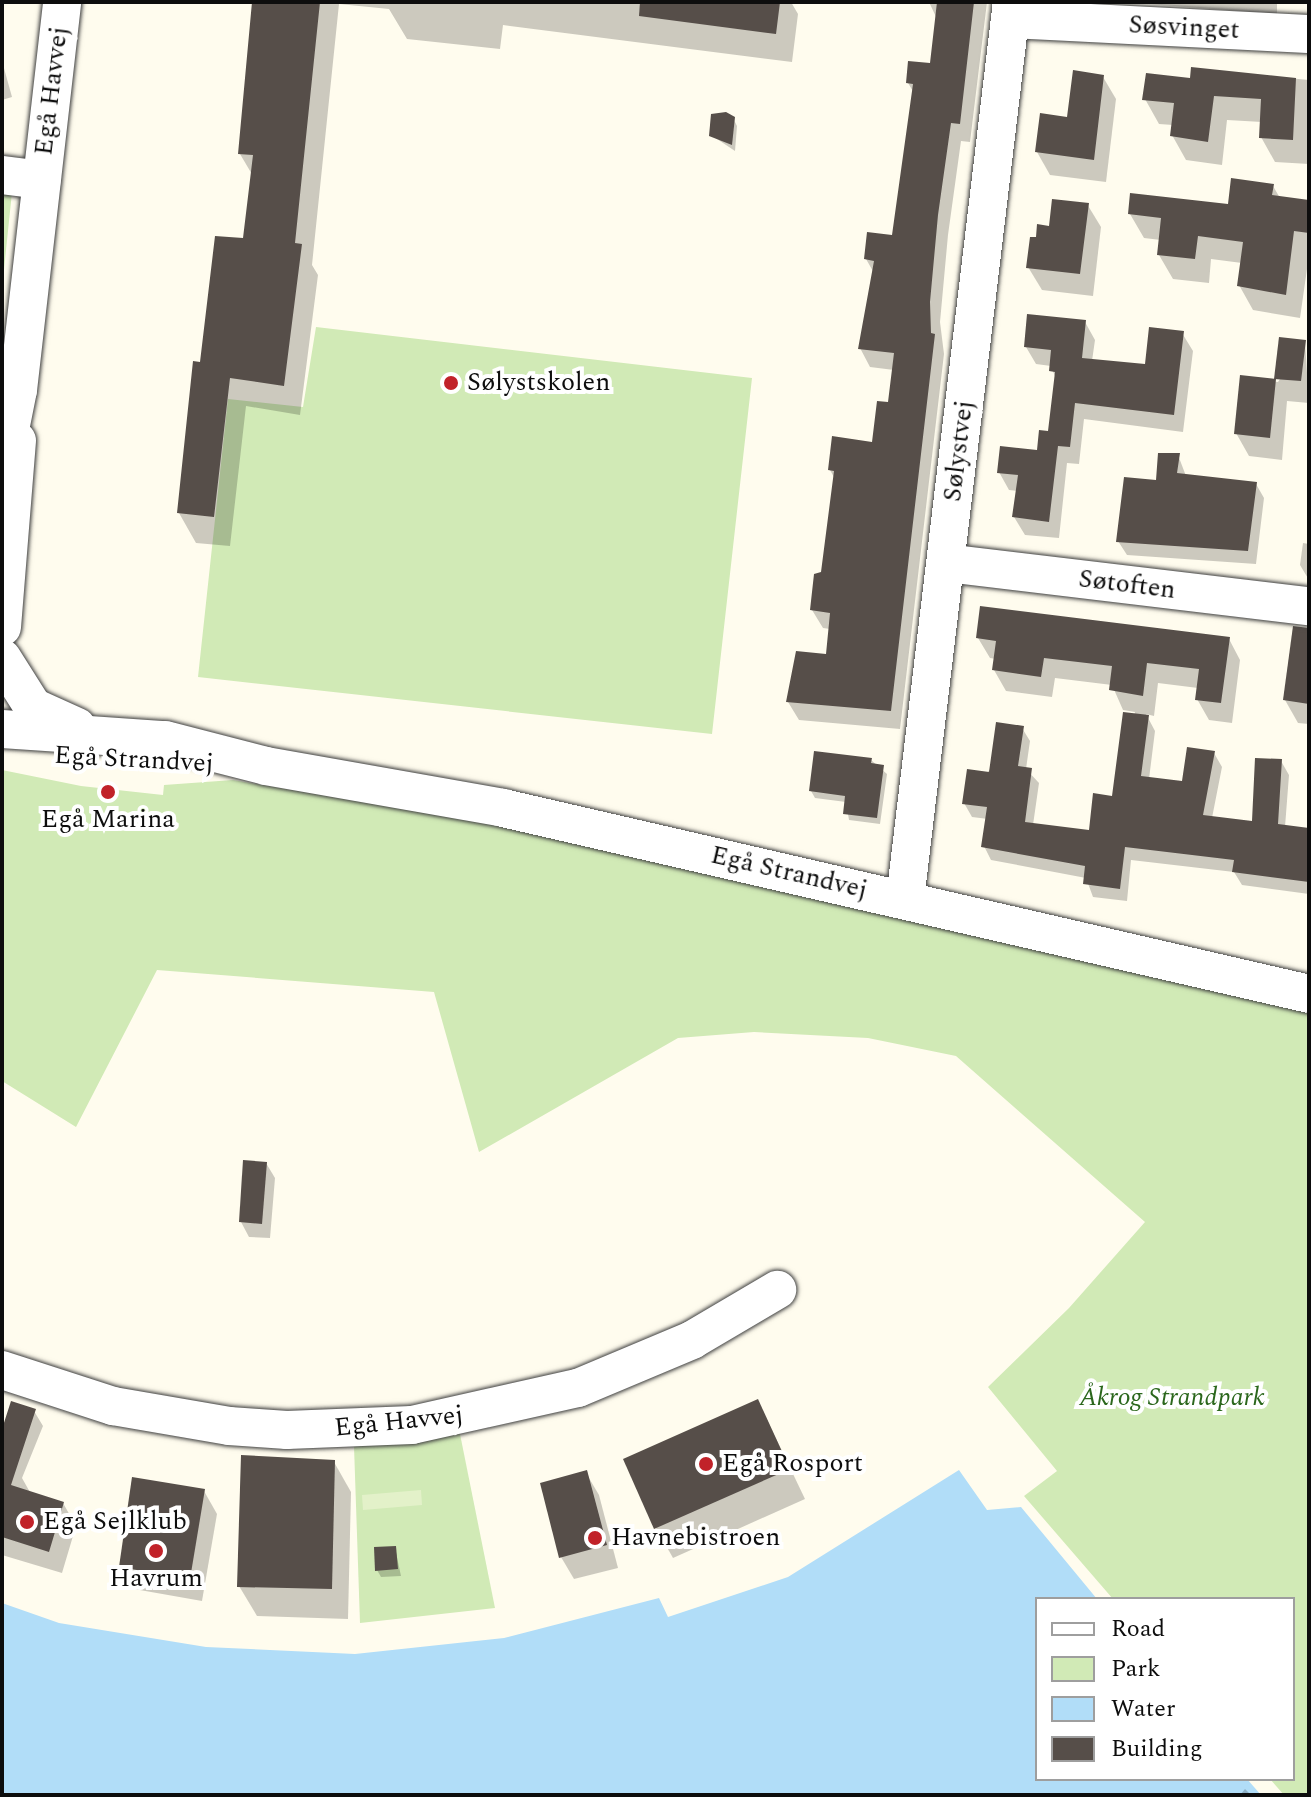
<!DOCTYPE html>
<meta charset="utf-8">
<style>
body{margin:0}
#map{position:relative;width:1311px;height:1797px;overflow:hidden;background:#fffcee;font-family:Spectral,serif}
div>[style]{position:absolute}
.green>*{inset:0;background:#d1eab6}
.pitch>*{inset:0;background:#e3f1c9}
.water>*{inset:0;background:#b1ddf8}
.shadow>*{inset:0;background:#0003}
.building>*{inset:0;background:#564e49}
.roads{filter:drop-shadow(0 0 2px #404040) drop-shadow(0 0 2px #404040)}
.minor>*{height:38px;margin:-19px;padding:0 19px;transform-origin:19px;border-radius:19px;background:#fff}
.dots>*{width:22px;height:22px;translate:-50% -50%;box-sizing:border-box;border:4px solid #fff;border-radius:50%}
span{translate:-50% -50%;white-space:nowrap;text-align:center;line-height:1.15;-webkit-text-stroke:8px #fff;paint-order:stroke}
.street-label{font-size:26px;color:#0d0d0d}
.poi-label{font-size:26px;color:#0d0d0d}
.left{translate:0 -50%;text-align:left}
.park-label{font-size:26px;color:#2b671c;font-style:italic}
.frame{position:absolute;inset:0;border:4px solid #0d0d0d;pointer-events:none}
.legend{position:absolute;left:1035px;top:1597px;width:260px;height:184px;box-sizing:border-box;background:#fff;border:2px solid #9e9e9e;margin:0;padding:10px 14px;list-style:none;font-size:24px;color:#0d0d0d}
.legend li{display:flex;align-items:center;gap:16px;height:40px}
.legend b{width:40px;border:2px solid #9e9e9e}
</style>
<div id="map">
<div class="green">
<div style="clip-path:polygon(2px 192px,12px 192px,2px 289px)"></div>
<div style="clip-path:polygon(316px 327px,752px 378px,712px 734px,198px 677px,228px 399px,303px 407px)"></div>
<div style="clip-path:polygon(2px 770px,81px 786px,163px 795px,164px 785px,233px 780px,498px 825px,1309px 1012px,1309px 1795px,1284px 1795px,1270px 1779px,1293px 1779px,1293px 1599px,1113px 1599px,1024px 1496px,1057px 1471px,988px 1387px,1069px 1308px,1145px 1222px,956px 1056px,868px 1038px,754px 1032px,678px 1038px,479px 1152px,434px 992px,157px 970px,76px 1127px,2px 1081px)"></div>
<div style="clip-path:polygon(460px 1434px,495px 1608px,360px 1623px,354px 1446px)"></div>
</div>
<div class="pitch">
<div style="clip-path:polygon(421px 1490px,422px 1505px,363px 1510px,362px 1495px)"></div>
</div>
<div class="water">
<div style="clip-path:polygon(959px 1470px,987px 1510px,1021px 1507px,1097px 1599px,1037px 1599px,1037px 1779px,1247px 1779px,1261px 1795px,2px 1795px,2px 1603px,59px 1623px,206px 1647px,355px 1654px,504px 1638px,659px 1598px,668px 1617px,788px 1577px)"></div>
</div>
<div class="shadow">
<div style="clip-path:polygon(254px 2px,791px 2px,798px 14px,792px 62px,503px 25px,500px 49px,407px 39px,389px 9px,339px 4px,312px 265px,318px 275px,300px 415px,246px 406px,230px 546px,196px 543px,179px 513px,202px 364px,245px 241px,253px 176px,240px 154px)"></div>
<div style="clip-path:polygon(987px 2px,970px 142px,961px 141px,948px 235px,940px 322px,944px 354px,900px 729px,799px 720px,788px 702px,827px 656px,830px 629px,823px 628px,812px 610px,823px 573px,835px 479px,830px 470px,874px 444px,890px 404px,894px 370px,870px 367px,860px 348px,874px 273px,866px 259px,894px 237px,914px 93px,908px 83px,932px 65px,937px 19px,929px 2px)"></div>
<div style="clip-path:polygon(1122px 2px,1277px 2px,1277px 14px)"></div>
<div style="clip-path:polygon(2px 61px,12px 97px,2px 100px)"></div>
<div style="clip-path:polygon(1192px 69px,1309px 80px,1309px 164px,1275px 162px,1261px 137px,1262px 122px,1227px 120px,1222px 165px,1186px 160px,1172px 135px,1173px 125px,1159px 124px,1145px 99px,1191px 80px)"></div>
<div style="clip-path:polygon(1103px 77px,1116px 99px,1106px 182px,1050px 175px,1037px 152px)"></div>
<div style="clip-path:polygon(733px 118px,737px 126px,735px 151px,711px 135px)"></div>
<div style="clip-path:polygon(1273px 186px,1280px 198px,1309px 202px,1309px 255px,1300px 318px,1253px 310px,1239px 285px,1242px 263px,1211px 259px,1209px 283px,1173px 279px,1159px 255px,1161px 240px,1144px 238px,1130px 214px,1230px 206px)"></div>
<div style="clip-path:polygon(1087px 204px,1101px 227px,1093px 296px,1042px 290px,1028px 267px,1037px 240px)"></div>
<div style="clip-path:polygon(1085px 322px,1095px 340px,1092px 361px,1147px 367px,1182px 333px,1193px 351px,1183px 432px,1084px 419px,1079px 464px,1067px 463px,1059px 538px,1025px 535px,1014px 517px,1018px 491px,1009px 490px,999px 472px,1039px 453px,1050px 434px,1056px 379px,1051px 366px,1036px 364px,1026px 347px)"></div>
<div style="clip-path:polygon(1305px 342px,1309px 403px,1287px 401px,1282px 460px,1249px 456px,1236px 433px,1242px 377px,1278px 382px)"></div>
<div style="clip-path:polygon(1178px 455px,1186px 476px,1256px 484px,1264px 498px,1256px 564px,1127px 555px,1118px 541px)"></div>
<div style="clip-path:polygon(1303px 543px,1309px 544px,1309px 580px,1300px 565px)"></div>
<div style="clip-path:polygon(978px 638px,1229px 639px,1240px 660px,1232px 723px,1209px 720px,1197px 699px,1198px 688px,1158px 683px,1154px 716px,1146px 714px,1155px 731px,1149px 779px,1184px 784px,1214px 753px,1222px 767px,1212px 818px,1254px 823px,1281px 761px,1289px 775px,1285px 827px,1309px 830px,1309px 894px,1242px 885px,1234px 872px,1131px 860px,1127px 901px,1093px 897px,1086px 878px,991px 860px,984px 846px,988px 819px,972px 817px,964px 803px,1022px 728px,1030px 741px,1026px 769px,1039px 783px,1033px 825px,1091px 832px,1114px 798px,1135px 712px,1123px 710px,1112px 685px,1055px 678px,1052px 697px,1006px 691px,994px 670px,996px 659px,990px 658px)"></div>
<div style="clip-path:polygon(1309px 648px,1309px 724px,1298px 723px,1285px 700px)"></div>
<div style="clip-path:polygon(871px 760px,887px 774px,880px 824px,849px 820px,846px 802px,815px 798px,811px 791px)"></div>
<div style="clip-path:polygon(266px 1163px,275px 1178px,270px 1238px,249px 1237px,241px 1222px)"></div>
<div style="clip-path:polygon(758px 1401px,805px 1499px,673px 1558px,656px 1528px)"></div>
<div style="clip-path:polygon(34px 1411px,43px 1426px,22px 1478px,31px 1494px,63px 1503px,76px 1526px,62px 1573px,2px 1555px,2px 1436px)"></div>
<div style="clip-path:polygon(334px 1462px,351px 1492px,348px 1619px,257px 1616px,239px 1586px)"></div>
<div style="clip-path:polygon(586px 1473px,599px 1495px,618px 1568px,574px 1579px,561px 1557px)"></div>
<div style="clip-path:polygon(204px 1491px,217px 1514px,202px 1601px,134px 1589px,121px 1566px)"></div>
<div style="clip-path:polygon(395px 1548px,401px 1576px,381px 1577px,377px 1570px)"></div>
<div style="clip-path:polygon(1245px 1789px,1251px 1795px,1240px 1795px)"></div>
</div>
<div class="building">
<div style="clip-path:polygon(252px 2px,320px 2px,295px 243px,302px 244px,284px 386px,230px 378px,214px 517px,177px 513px,193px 361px,200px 362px,215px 236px,243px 238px,253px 155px,238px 154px)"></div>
<div style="clip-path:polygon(640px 2px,780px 2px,776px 34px,639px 16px)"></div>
<div style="clip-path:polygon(937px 2px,974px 2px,960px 124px,951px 123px,938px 215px,930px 302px,931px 333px,935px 334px,891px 711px,786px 702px,796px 651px,826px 654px,830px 613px,810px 610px,814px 574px,821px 572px,834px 471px,828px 470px,832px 436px,872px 442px,877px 401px,888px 402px,894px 353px,858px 349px,874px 261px,864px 259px,867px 232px,892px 235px,913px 84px,906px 83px,908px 61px,930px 63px)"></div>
<div style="clip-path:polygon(1191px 67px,1296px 78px,1293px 140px,1259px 138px,1261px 99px,1214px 96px,1208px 142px,1170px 136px,1174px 103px,1142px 100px,1146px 73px,1190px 78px)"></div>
<div style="clip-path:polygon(1073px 70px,1104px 75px,1094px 160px,1035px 152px,1040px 113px,1067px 117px)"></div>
<div style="clip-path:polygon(726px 112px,735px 117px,732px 145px,709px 136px,711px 114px)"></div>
<div style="clip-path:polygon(1231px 178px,1274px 184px,1272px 195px,1309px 200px,1309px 233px,1294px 231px,1286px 295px,1237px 286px,1243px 242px,1198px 236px,1195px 259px,1157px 255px,1161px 218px,1128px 214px,1130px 193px,1228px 204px)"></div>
<div style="clip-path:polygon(1052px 199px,1089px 203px,1080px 274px,1026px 268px,1030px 237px,1036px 237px,1037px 224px,1049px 226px)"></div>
<div style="clip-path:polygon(1027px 314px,1086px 320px,1082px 358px,1145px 364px,1149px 327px,1184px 331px,1174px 415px,1075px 403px,1070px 447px,1058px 446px,1049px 522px,1012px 517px,1018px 475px,997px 473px,1000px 446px,1037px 450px,1039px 430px,1048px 431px,1055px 372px,1049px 371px,1051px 350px,1024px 347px)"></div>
<div style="clip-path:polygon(1279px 337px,1306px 340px,1301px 381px,1274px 379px)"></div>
<div style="clip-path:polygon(1240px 375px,1276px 379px,1270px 438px,1234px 434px)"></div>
<div style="clip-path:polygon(1158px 453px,1180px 453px,1177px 473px,1257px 482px,1248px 551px,1116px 542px,1124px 477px,1156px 480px)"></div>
<div style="clip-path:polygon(980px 606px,1230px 637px,1221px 703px,1195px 700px,1199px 669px,1147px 663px,1143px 696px,1109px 690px,1112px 666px,1044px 658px,1041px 677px,992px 670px,996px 641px,976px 638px)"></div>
<div style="clip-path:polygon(1293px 626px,1309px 628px,1309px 704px,1283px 700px)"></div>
<div style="clip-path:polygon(1123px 712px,1149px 715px,1141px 776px,1182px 781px,1187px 747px,1215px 751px,1203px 815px,1252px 821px,1255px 758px,1282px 759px,1278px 824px,1309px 828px,1309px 882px,1232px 872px,1234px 860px,1125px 847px,1120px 889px,1083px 884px,1085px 866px,981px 847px,987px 807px,962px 804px,967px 769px,989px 772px,996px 722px,1024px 726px,1018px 766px,1032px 768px,1025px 822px,1089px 830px,1093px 793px,1112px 796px)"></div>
<div style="clip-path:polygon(814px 751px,872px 758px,871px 763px,884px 765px,877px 818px,843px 814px,845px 796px,809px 791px)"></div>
<div style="clip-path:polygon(243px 1160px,267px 1162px,262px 1224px,239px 1222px)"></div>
<div style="clip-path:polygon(758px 1399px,790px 1469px,654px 1529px,623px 1459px)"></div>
<div style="clip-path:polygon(11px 1401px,36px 1409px,11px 1485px,64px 1502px,49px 1552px,2px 1537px,2px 1429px)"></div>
<div style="clip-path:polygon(241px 1455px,335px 1460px,332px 1589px,237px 1587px)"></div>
<div style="clip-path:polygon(587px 1470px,607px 1545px,559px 1558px,540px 1483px)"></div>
<div style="clip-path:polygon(132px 1477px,205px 1489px,190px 1579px,119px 1567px)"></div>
<div style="clip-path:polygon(396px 1546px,398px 1569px,375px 1571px,374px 1547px)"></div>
</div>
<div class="roads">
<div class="minor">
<div style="left:1010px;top:19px;width:299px;rotate:2.9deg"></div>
<div style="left:2px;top:175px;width:40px;rotate:7.1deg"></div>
<div style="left:2px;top:470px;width:82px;rotate:-78.7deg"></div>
<div style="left:18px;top:390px;width:390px;rotate:-83.5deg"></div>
<div style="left:946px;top:563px;width:366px;rotate:6.8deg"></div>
<div style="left:2px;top:627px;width:187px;rotate:-85.4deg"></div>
<div style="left:2px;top:658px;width:58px;rotate:57.7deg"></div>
<div style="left:33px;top:707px;width:48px;rotate:24.4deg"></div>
<div style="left:2px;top:729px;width:163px;rotate:3.9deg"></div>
<div style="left:165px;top:740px;width:104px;rotate:14.4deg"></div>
<div style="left:266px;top:766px;width:241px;rotate:10deg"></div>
<div style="left:503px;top:808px;width:827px;rotate:12.99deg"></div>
<div style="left:905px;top:900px;width:904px;rotate:-83.21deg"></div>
<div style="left:2px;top:1370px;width:117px;rotate:18deg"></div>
<div style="left:113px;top:1406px;width:118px;rotate:9.8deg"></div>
<div style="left:229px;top:1426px;width:58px;rotate:3.9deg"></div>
<div style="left:287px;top:1430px;width:125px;rotate:-2.3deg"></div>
<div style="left:412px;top:1425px;width:170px;rotate:-12.6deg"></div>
<div style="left:578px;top:1388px;width:124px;rotate:-22.8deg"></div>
<div style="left:692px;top:1340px;width:99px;rotate:-30.5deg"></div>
</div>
</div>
<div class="dots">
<div style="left:451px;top:383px;background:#c12229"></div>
<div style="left:108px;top:792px;background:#c12229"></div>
<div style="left:706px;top:1464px;background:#c12229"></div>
<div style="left:27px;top:1522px;background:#c12229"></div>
<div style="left:595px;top:1538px;background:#c12229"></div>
<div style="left:156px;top:1551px;background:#c12229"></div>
</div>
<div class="street-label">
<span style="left:1184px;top:28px;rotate:3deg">Søsvinget</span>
<span style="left:52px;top:91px;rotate:-83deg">Egå Havvej</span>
<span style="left:959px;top:451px;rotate:-83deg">Sølystvej</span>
<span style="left:1127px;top:585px;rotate:7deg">Søtoften</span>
<span style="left:134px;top:760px;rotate:3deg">Egå Strandvej</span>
<span style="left:789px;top:873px;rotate:13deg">Egå Strandvej</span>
<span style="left:399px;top:1422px;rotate:-6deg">Egå Havvej</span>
</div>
<div class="poi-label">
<span class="left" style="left:467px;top:383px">Sølystskolen</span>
<span style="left:108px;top:820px">Egå Marina</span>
<span class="left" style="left:722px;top:1464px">Egå Rosport</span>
<span class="left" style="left:43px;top:1522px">Egå Sejlklub</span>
<span class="left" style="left:611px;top:1538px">Havnebistroen</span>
<span style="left:156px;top:1579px">Havrum</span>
</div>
<div class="park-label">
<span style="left:1172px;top:1398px">Åkrog Strandpark</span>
</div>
<div class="frame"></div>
<ul class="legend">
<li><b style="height:10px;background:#fff"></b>Road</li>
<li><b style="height:22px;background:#d1eab6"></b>Park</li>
<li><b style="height:22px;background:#b1ddf8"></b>Water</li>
<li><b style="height:22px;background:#564e49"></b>Building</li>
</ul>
</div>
